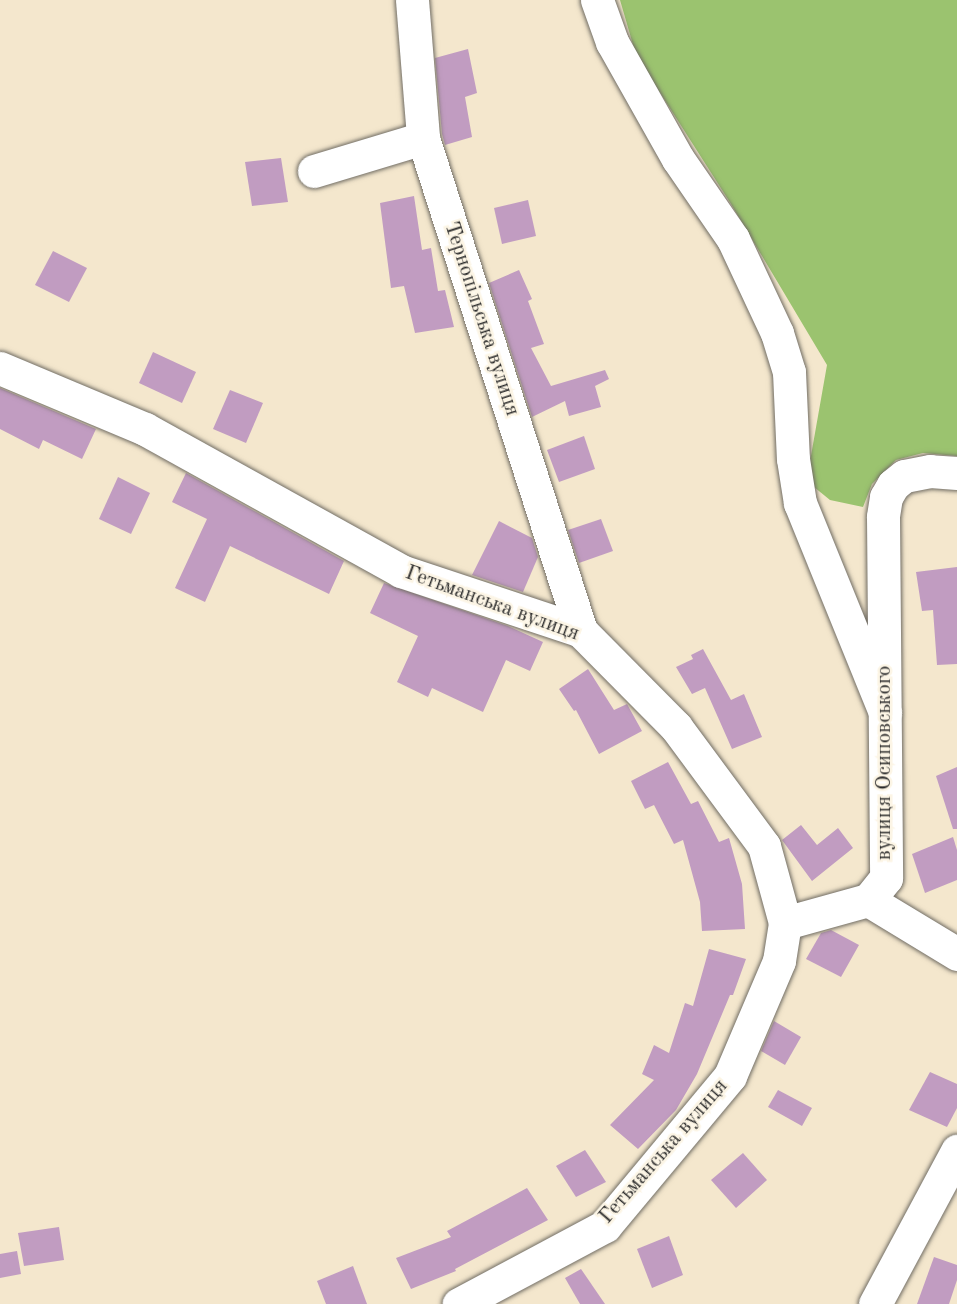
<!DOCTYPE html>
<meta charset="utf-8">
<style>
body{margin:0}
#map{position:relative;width:957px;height:1304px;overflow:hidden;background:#f4e7cd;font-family:"Old Standard TT",serif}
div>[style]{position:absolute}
.green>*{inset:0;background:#9bc36f}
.building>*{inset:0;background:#c19cc1}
.roads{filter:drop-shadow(0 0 2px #716d64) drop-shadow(0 0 2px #716d64)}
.minor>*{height:33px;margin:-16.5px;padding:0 16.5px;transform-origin:16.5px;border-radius:16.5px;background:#fff}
span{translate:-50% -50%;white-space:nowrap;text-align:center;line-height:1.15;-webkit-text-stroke:5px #fcf5e5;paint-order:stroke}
.street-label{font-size:21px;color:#2b2b2b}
</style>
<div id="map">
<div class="green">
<div style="clip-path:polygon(620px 0,957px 0,957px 456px,923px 453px,896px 460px,872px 484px,863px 507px,830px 500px,814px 487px,809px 467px,827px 365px,731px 204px,636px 55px)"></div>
</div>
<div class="building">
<div style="clip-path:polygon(468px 49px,477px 93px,465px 97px,472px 137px,445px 145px,442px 134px,435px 58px)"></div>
<div style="clip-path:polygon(281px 158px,288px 202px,252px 206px,245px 162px)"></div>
<div style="clip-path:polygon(414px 196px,422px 250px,431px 248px,438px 291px,445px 290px,454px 327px,415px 333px,404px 286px,391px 288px,380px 203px)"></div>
<div style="clip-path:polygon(528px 200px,536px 236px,502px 244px,494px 208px)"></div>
<div style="clip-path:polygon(53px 251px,87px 268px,69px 302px,35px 285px)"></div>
<div style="clip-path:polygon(519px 270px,532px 299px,528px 301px,544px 344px,531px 348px,551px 386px,605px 370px,609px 379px,595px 386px,601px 407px,569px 416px,565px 401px,532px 417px,489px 283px)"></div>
<div style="clip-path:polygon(153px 352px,196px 372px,182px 403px,139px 383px)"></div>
<div style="clip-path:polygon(0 388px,96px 429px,82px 459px,43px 440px,39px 449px,0 429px)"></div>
<div style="clip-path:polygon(230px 390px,263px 403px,246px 443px,213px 429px)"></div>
<div style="clip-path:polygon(584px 436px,595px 469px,559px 482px,547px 450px)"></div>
<div style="clip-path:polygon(186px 473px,344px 561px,329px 594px,230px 546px,205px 602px,175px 588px,207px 519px,172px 502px)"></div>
<div style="clip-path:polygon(118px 477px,150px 493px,131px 534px,99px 519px)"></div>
<div style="clip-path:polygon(601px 519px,613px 551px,579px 563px,568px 530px)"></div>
<div style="clip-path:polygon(499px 521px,532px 538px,538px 557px,523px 592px,472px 575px)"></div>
<div style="clip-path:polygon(957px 567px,957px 664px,937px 665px,933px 610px,922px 611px,916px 572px)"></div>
<div style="clip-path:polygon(384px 583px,508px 626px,543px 642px,530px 671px,506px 660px,483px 712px,432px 688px,428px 697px,397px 682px,418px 636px,370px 613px)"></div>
<div style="clip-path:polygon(703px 649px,731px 700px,744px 694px,762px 737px,732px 749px,705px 688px,692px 694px,676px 667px,693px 659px,691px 655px)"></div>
<div style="clip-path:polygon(588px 669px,614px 710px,627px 704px,642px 731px,599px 754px,576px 710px,574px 711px,559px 689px)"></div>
<div style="clip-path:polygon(668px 762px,691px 804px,698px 801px,719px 842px,729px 838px,742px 884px,745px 929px,702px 931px,700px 902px,683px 840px,674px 844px,654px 805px,645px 809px,631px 781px)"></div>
<div style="clip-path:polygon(957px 767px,957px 829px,953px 829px,936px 776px)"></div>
<div style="clip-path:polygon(801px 825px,817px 845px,838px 828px,853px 848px,812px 881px,782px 840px)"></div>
<div style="clip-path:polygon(953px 837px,957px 850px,957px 880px,925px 893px,912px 854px)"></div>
<div style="clip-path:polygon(831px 930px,859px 945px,841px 977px,806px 959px,821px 933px)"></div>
<div style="clip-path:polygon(709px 949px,746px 959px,733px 995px,730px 995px,697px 1074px,676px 1110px,638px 1149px,610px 1125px,654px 1080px,642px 1074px,654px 1045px,669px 1053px,685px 1003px,693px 1006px)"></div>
<div style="clip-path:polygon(774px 1021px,801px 1037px,785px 1065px,761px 1051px)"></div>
<div style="clip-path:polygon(930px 1072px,957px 1084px,957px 1108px,947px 1127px,909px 1110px)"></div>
<div style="clip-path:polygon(778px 1090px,812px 1108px,802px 1126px,768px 1107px)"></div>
<div style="clip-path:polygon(585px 1150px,606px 1182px,576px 1197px,556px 1166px)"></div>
<div style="clip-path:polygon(743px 1153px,767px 1180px,736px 1208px,711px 1180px)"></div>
<div style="clip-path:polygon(527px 1188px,548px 1220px,455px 1269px,456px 1271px,411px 1289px,396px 1258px,451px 1237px,447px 1231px)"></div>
<div style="clip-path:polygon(59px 1227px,64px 1260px,24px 1266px,18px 1233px)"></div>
<div style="clip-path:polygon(669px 1236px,683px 1275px,652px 1288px,637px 1249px)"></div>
<div style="clip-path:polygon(17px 1251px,21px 1274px,0 1278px,0 1254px)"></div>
<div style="clip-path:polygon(934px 1257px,957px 1265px,957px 1280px,949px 1304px,917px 1304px)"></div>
<div style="clip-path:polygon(353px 1266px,367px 1304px,326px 1304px,317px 1281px)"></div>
<div style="clip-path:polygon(581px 1269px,605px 1304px,580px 1304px,565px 1278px)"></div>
</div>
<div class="roads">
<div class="minor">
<div style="left:412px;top:0;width:138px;rotate:85.4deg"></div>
<div style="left:423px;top:138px;width:518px;rotate:72.23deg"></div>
<div style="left:597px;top:0;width:45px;rotate:70.3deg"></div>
<div style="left:612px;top:42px;width:134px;rotate:60.6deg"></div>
<div style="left:678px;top:159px;width:97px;rotate:55.5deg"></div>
<div style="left:733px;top:239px;width:104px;rotate:64.9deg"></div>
<div style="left:777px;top:333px;width:41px;rotate:72.9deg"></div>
<div style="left:789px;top:372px;width:87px;rotate:87.4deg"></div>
<div style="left:793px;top:459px;width:45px;rotate:81deg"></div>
<div style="left:800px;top:503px;width:226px;rotate:67.9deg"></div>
<div style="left:314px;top:171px;width:114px;rotate:-16.8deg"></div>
<div style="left:0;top:368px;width:157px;rotate:22.8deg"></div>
<div style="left:145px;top:429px;width:293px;rotate:29deg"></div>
<div style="left:401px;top:571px;width:190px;rotate:18.4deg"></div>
<div style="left:581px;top:631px;width:135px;rotate:45.3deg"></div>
<div style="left:676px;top:727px;width:148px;rotate:53.5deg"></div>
<div style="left:764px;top:846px;width:80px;rotate:74.7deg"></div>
<div style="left:785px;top:923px;width:38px;rotate:99deg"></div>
<div style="left:779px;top:961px;width:125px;rotate:113.1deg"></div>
<div style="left:730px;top:1076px;width:195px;rotate:129.8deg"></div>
<div style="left:605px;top:1226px;width:166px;rotate:151.9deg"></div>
<div style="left:957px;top:473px;width:27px;rotate:-176deg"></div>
<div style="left:930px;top:471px;width:26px;rotate:169deg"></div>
<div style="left:904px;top:476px;width:14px;rotate:141deg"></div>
<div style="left:893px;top:485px;width:14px;rotate:120deg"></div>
<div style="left:886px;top:497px;width:20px;rotate:99deg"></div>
<div style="left:883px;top:517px;width:361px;rotate:89.5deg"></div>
<div style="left:886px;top:878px;width:28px;rotate:129deg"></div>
<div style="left:868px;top:900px;width:104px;rotate:31.2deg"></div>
<div style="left:785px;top:923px;width:86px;rotate:-15.5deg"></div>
<div style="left:875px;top:1304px;width:174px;rotate:-61.8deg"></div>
</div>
</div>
<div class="street-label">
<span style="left:481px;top:319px;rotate:72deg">Тернопільська вулиця</span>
<span style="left:492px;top:604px;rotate:20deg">Гетьманська вулиця</span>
<span style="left:885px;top:763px;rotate:-90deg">вулиця Осиповського</span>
<span style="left:664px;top:1152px;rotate:-49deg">Гетьманська вулиця</span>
</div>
</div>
